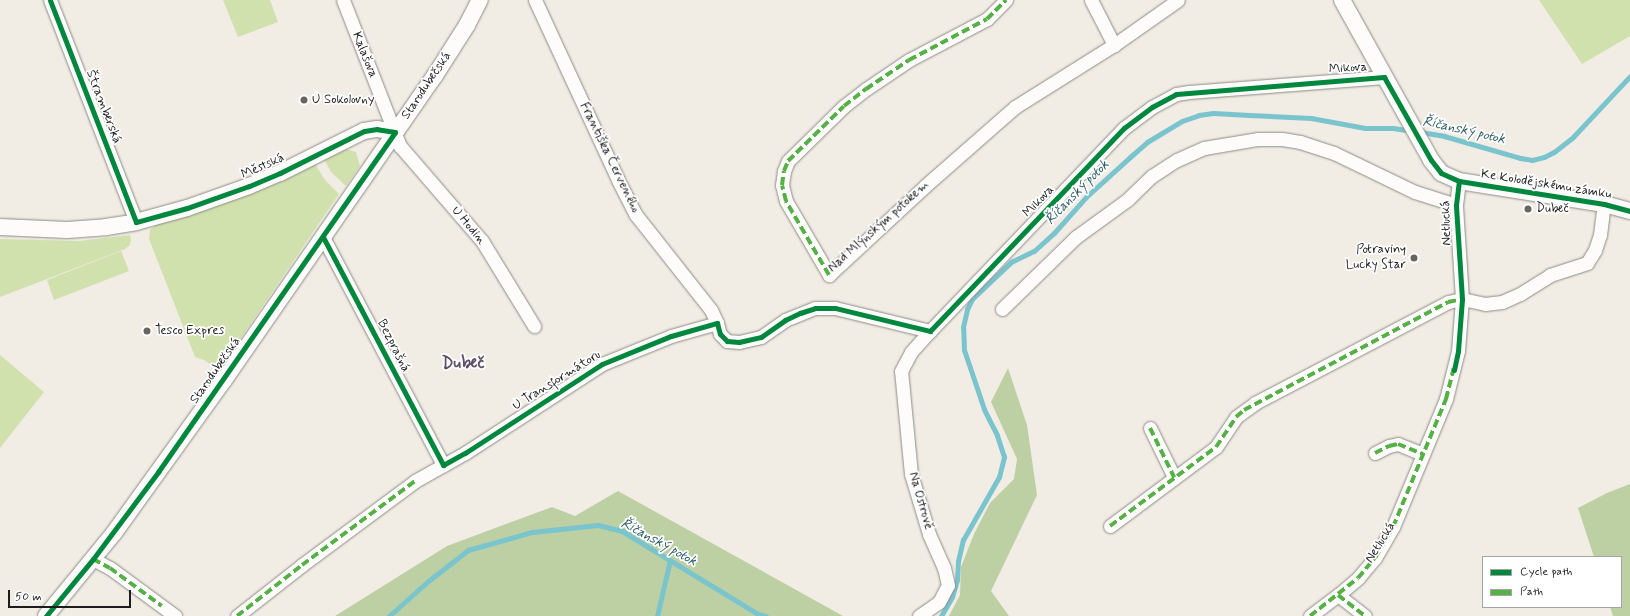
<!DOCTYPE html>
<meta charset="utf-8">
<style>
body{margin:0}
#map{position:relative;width:1630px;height:616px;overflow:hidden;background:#f1ede4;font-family:Mynerve,sans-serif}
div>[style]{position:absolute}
.green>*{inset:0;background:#d0e1ad}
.forest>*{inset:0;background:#bcd0a3}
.stream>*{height:5px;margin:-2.5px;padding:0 2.5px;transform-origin:2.5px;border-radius:2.5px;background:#7ac4ce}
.roads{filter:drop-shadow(0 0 1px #8d8b86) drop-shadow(0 0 1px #8d8b86)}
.minor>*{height:13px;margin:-6.5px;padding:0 6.5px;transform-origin:6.5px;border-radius:6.5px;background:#fdfcfb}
.tertiary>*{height:16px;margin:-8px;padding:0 8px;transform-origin:8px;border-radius:8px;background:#fdfcfb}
.quiet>*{height:4px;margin-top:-2px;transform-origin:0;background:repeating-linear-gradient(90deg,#55b145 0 8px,transparent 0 12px)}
.cycleway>*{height:5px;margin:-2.5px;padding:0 2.5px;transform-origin:2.5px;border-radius:2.5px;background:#00873e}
.dots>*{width:11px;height:11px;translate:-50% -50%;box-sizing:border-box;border:2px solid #fff;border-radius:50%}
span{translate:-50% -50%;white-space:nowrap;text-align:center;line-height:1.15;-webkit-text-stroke:3.5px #fff;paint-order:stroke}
.street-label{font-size:13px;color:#1c1c1c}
.poi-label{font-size:13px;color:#1c1c1c}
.left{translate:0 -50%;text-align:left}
.right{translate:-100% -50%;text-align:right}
.water-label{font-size:14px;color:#2f6068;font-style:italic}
.district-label{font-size:17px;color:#5d5068;font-weight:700}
.legend{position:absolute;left:1482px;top:556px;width:140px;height:52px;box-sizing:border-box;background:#fff;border:1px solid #a4a4a4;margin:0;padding:5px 7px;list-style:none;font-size:12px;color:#1c1c1c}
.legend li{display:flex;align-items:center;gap:8px;height:20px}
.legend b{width:20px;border:1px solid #a4a4a4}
.scale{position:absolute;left:8px;top:590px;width:123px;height:18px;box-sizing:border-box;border:2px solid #1c1c1c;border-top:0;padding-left:5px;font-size:12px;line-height:14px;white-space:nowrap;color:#1c1c1c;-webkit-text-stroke:3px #fff;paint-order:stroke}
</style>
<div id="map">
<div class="green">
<div style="clip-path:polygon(223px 0,270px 0,278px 22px,238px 37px)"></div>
<div style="clip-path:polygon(1539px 0,1630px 0,1630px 36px,1582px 64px)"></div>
<div style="clip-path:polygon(345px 149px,356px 152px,360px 166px,346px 186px,331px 172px,324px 159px)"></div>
<div style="clip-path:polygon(315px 164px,325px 180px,339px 194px,219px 370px,204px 360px,195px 357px,149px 239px,150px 230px,158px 223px)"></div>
<div style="clip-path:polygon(130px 235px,131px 240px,130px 245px,125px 249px,0 297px,0 239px,79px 241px)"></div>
<div style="clip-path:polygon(121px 251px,129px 271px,54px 300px,47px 280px)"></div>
<div style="clip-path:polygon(0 355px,44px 392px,0 448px)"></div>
</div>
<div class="forest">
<div style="clip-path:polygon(1008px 368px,1027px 425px,1037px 495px,991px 591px,1009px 616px,949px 616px,960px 595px,961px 567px,974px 534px,990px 503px,1014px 479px,1017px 459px,991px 402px)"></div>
<div style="clip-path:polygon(1630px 484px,1630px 616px,1613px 616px,1610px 607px,1621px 607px,1621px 557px,1594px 557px,1578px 508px,1607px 493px)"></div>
<div style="clip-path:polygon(618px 491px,843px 616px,335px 616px,447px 546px,552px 507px,575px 516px)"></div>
</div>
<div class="stream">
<div style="left:1420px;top:132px;width:24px;rotate:9deg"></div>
<div style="left:1444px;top:136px;width:79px;rotate:16.1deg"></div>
<div style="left:1520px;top:158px;width:12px;rotate:9deg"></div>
<div style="left:1532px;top:160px;width:12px;rotate:-14deg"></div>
<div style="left:1544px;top:157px;width:11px;rotate:-27deg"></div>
<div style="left:1554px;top:152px;width:24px;rotate:-38deg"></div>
<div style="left:1573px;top:137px;width:83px;rotate:-46.9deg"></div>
<div style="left:389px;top:616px;width:51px;rotate:-41.8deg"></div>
<div style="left:427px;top:582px;width:52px;rotate:-38deg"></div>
<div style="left:468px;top:550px;width:66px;rotate:-15.7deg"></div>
<div style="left:532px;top:532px;width:66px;rotate:-6.1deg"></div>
<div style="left:598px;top:525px;width:25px;rotate:14deg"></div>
<div style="left:622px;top:531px;width:159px;rotate:31.4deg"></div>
<div style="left:758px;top:614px;width:8px;rotate:14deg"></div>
<div style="left:657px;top:616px;width:57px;rotate:-76.9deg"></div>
<div style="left:941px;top:616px;width:22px;rotate:-60deg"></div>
<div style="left:952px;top:597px;width:18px;rotate:-74deg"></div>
<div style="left:957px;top:580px;width:19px;rotate:-87deg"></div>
<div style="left:958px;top:561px;width:22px;rotate:-77deg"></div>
<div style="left:963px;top:540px;width:73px;rotate:-60.3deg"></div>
<div style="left:999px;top:477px;width:21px;rotate:-76deg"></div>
<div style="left:1004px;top:457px;width:23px;rotate:-108deg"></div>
<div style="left:997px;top:435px;width:29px;rotate:-117deg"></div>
<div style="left:984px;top:409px;width:62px;rotate:-108.7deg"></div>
<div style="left:964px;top:350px;width:23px;rotate:-92deg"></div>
<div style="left:963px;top:327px;width:18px;rotate:-77deg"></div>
<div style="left:967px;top:309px;width:11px;rotate:-63deg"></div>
<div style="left:972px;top:299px;width:54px;rotate:-43.5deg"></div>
<div style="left:1011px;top:262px;width:25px;rotate:-26deg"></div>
<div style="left:1034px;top:251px;width:27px;rotate:-42deg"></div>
<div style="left:1054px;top:233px;width:48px;rotate:-48.4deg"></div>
<div style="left:1086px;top:197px;width:59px;rotate:-42.3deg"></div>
<div style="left:1130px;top:157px;width:23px;rotate:-41deg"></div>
<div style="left:1147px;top:142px;width:41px;rotate:-31deg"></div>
<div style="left:1182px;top:121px;width:18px;rotate:-19deg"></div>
<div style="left:1199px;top:115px;width:14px;rotate:-8deg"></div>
<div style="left:1213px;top:113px;width:36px;rotate:3deg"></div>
<div style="left:1249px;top:115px;width:62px;rotate:2.8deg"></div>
<div style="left:1311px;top:118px;width:55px;rotate:10.5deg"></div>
<div style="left:1365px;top:128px;width:28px"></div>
<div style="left:1393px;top:128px;width:19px;rotate:9deg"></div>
</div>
<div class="roads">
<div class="minor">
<div style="left:50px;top:0;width:238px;rotate:68.8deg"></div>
<div style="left:343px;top:0;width:157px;rotate:68.7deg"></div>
<div style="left:400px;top:146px;width:125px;rotate:49.2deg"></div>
<div style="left:482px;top:241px;width:100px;rotate:58.5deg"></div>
<div style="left:535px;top:0;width:198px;rotate:65.2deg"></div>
<div style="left:618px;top:180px;width:39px;rotate:63deg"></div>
<div style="left:636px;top:215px;width:121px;rotate:51.7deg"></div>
<div style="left:711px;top:310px;width:14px;rotate:65deg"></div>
<div style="left:1006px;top:0;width:27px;rotate:135deg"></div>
<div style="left:987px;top:19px;width:88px;rotate:152.3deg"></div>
<div style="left:909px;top:60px;width:52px;rotate:146deg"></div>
<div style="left:866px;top:89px;width:28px;rotate:142deg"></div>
<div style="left:844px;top:106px;width:78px;rotate:135.5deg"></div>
<div style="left:788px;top:161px;width:11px;rotate:112deg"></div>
<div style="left:784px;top:171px;width:14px;rotate:98deg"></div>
<div style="left:782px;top:185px;width:16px;rotate:76deg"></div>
<div style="left:786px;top:201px;width:86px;rotate:59.8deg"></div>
<div style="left:829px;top:275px;width:131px;rotate:-42.8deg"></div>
<div style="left:925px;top:186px;width:120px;rotate:-41.3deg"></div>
<div style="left:1015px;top:107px;width:117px;rotate:-32.1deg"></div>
<div style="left:1114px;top:45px;width:78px;rotate:-35.1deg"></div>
<div style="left:1091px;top:0;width:51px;rotate:62.9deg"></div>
<div style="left:323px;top:237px;width:258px;rotate:62.2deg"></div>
<div style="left:1002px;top:309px;width:103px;rotate:-44.2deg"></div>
<div style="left:1076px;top:237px;width:63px;rotate:-36deg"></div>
<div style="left:1127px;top:200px;width:35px;rotate:-44deg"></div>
<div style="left:1152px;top:176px;width:30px;rotate:-33deg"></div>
<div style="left:1177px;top:160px;width:30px;rotate:-24deg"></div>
<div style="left:1204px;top:148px;width:55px;rotate:-9.5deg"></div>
<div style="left:1258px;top:139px;width:24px"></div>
<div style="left:1282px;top:139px;width:18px;rotate:9deg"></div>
<div style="left:1300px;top:142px;width:36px;rotate:18deg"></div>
<div style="left:1334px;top:153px;width:90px;rotate:25.7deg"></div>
<div style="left:1415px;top:192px;width:43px;rotate:17.6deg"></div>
<div style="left:1150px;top:428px;width:55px;rotate:63.9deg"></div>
<div style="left:1375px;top:453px;width:16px;rotate:-27deg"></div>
<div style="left:1389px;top:446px;width:9px;rotate:-13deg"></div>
<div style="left:1398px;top:444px;width:27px;rotate:22deg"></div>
<div style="left:1110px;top:526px;width:132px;rotate:-36.7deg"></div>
<div style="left:1216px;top:447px;width:36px;rotate:-56deg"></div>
<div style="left:1236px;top:417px;width:24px;rotate:-36deg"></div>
<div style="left:1255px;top:403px;width:218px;rotate:-27.6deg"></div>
<div style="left:1448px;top:302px;width:14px;rotate:-12deg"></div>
<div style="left:1462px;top:299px;width:24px;rotate:12deg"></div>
<div style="left:1485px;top:304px;width:17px;rotate:-7deg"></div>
<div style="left:1502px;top:302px;width:20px;rotate:-24deg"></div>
<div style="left:1520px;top:294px;width:36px;rotate:-32deg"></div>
<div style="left:1550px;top:275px;width:39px;rotate:-18deg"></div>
<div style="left:1587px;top:263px;width:15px;rotate:-58deg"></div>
<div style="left:1595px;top:250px;width:16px;rotate:-72deg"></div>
<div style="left:1600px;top:235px;width:31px;rotate:-83deg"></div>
<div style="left:93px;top:559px;width:19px;rotate:28deg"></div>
<div style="left:110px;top:568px;width:81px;rotate:36.4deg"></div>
<div style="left:1338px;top:595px;width:34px;rotate:38deg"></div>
<div style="left:237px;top:616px;width:83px;rotate:-38.1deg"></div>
<div style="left:302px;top:565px;width:141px;rotate:-36.6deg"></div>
<div style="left:415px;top:481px;width:57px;rotate:-29.2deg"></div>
<div style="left:465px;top:453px;width:163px;rotate:-33deg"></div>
<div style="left:602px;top:364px;width:74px;rotate:-22.1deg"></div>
<div style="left:671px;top:336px;width:48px;rotate:-15.8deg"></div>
<div style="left:717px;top:323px;width:11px;rotate:75deg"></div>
<div style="left:720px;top:334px;width:10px;rotate:45deg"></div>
<div style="left:727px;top:341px;width:12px;rotate:5deg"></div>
<div style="left:739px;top:342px;width:23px;rotate:-13deg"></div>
<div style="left:761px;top:337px;width:29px;rotate:-35deg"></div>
<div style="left:785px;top:320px;width:32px;rotate:-22deg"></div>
<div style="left:815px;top:308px;width:20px"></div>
<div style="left:835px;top:308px;width:98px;rotate:13.6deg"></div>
<div style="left:930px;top:331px;width:281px;rotate:-46.3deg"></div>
<div style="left:1124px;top:128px;width:35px;rotate:-37deg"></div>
<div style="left:1152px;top:107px;width:27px;rotate:-28deg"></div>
<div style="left:1176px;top:94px;width:13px;rotate:-9deg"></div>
<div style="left:1189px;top:92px;width:196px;rotate:-4.4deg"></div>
<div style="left:919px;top:616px;width:24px;rotate:-35deg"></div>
<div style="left:939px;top:602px;width:19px;rotate:-62deg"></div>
<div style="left:948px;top:585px;width:17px;rotate:-103deg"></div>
<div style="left:944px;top:568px;width:37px;rotate:-114deg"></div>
<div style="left:929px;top:534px;width:63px;rotate:-106.7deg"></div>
<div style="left:911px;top:474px;width:103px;rotate:-95.5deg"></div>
<div style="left:901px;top:371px;width:21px;rotate:-62deg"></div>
<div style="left:911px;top:352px;width:28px;rotate:-48deg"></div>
<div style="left:1310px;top:616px;width:35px;rotate:-37deg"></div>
<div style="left:1338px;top:595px;width:26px;rotate:-40deg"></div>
<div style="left:1358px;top:578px;width:26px;rotate:-50deg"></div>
<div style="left:1375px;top:558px;width:36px;rotate:-60deg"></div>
<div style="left:1393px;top:527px;width:139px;rotate:-67.5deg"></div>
<div style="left:1446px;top:399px;width:49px;rotate:-76deg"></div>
<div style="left:1458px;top:351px;width:52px;rotate:-85.6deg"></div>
<div style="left:1462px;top:299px;width:94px;rotate:-93.7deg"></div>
<div style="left:1456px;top:205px;width:24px;rotate:-83deg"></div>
</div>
<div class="tertiary">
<div style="left:1342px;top:0;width:183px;rotate:60.9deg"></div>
<div style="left:1431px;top:160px;width:16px;rotate:52deg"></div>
<div style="left:1441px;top:173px;width:20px;rotate:24deg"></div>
<div style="left:1459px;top:181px;width:147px;rotate:9deg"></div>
<div style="left:1604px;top:204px;width:27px;rotate:15deg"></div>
<div style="left:0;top:227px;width:67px;rotate:2.6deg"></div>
<div style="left:67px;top:230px;width:39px;rotate:-4deg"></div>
<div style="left:106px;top:227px;width:30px;rotate:-9deg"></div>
<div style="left:136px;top:222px;width:53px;rotate:-15.4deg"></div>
<div style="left:187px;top:208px;width:66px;rotate:-19.5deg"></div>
<div style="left:249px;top:186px;width:34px;rotate:-23deg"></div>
<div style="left:280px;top:173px;width:94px;rotate:-26.6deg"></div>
<div style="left:364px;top:131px;width:13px;rotate:-9deg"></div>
<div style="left:377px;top:129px;width:18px;rotate:9deg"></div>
<div style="left:46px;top:616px;width:107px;rotate:-50.7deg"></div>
<div style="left:114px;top:533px;width:188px;rotate:-54.3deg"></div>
<div style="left:224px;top:380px;width:369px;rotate:-55.3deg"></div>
<div style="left:434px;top:77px;width:62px;rotate:-57.6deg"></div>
<div style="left:467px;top:25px;width:28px;rotate:-63deg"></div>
</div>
</div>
<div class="quiet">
<div style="left:829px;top:275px;width:86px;rotate:-120.2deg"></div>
<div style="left:786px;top:201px;width:16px;rotate:-104deg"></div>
<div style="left:782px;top:185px;width:14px;rotate:-82deg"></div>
<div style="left:784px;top:171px;width:11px;rotate:-68deg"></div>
<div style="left:788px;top:161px;width:78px;rotate:-44.5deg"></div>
<div style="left:844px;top:106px;width:28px;rotate:-38deg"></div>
<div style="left:866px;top:89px;width:52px;rotate:-34deg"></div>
<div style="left:909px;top:60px;width:88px;rotate:-27.7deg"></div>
<div style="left:987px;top:19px;width:27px;rotate:-45deg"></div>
<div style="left:1150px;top:428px;width:55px;rotate:63.9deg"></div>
<div style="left:1375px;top:453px;width:16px;rotate:-27deg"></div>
<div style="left:1389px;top:446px;width:9px;rotate:-13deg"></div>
<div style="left:1398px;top:444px;width:27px;rotate:22deg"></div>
<div style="left:1110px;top:526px;width:132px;rotate:-36.7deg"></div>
<div style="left:1216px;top:447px;width:36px;rotate:-56deg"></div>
<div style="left:1236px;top:417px;width:11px;rotate:-41deg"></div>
<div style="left:1244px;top:410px;width:231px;rotate:-27.9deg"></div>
<div style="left:1448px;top:302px;width:14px;rotate:-12deg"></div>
<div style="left:1462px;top:299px;width:3px;rotate:90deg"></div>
<div style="left:93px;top:559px;width:19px;rotate:28deg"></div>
<div style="left:110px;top:568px;width:64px;rotate:36.2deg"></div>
<div style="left:1338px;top:595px;width:34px;rotate:38deg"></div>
<div style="left:237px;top:616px;width:83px;rotate:-38.1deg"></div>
<div style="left:302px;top:565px;width:141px;rotate:-36.6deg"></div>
<div style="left:1310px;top:616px;width:61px;rotate:-38.4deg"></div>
<div style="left:1358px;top:578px;width:26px;rotate:-50deg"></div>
<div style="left:1375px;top:558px;width:36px;rotate:-60deg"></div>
<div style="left:1393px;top:527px;width:139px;rotate:-67.5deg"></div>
<div style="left:1446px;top:399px;width:32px;rotate:-76deg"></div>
</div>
<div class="cycleway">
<div style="left:323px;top:237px;width:258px;rotate:62.2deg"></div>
<div style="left:443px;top:465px;width:25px;rotate:-29deg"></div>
<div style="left:465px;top:453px;width:163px;rotate:-33deg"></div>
<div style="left:602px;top:364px;width:74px;rotate:-22.1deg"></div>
<div style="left:671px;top:336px;width:48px;rotate:-15.8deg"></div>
<div style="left:717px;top:323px;width:11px;rotate:75deg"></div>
<div style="left:720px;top:334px;width:10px;rotate:45deg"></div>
<div style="left:727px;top:341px;width:12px;rotate:5deg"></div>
<div style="left:739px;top:342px;width:23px;rotate:-13deg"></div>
<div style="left:761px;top:337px;width:29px;rotate:-35deg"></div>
<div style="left:785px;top:320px;width:17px;rotate:-25deg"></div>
<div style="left:800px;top:313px;width:16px;rotate:-18deg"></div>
<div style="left:815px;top:308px;width:20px"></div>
<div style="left:835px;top:308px;width:98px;rotate:13.6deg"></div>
<div style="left:930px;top:331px;width:281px;rotate:-46.3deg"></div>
<div style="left:1124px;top:128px;width:35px;rotate:-37deg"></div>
<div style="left:1152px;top:107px;width:27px;rotate:-28deg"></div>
<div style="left:1176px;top:94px;width:209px;rotate:-4.7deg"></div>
<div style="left:1384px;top:77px;width:95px;rotate:60.5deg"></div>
<div style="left:1431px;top:160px;width:16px;rotate:52deg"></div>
<div style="left:1441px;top:173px;width:20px;rotate:24deg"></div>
<div style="left:1459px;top:181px;width:147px;rotate:9deg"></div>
<div style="left:1604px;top:204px;width:27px;rotate:15deg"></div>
<div style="left:1454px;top:370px;width:19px;rotate:-78deg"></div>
<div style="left:1458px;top:351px;width:52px;rotate:-85.6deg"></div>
<div style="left:1462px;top:299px;width:94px;rotate:-93.7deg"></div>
<div style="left:1456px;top:205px;width:24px;rotate:-83deg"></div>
<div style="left:46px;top:616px;width:74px;rotate:-50.5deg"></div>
<div style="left:93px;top:559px;width:109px;rotate:-53.2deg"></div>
<div style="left:158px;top:472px;width:414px;rotate:-55.1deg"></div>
<div style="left:395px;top:132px;width:18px;rotate:-171deg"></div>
<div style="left:377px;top:129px;width:13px;rotate:171deg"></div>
<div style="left:364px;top:131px;width:94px;rotate:153.4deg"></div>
<div style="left:280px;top:173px;width:34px;rotate:157deg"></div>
<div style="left:249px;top:186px;width:66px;rotate:160.5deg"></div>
<div style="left:187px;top:208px;width:53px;rotate:164.6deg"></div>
<div style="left:136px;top:222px;width:238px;rotate:-111.2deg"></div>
</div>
<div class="dots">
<div style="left:304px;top:100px;background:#676562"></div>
<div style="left:1528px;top:209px;background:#676562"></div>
<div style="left:1414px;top:258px;background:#676562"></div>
<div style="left:147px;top:331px;background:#676562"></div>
</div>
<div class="street-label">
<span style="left:364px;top:55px;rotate:68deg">Kalašova</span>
<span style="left:1348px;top:69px;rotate:-4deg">Mikova</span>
<span style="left:427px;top:86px;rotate:-56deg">Starodubečská</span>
<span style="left:103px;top:107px;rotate:69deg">Štramberská</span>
<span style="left:609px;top:158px;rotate:64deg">Františka Červeného</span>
<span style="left:263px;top:167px;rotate:-24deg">Městská</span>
<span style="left:1546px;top:185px;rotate:9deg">Ke Kolodějskému zámku</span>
<span style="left:1039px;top:202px;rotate:-46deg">Mikova</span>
<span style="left:1447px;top:223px;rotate:-92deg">Netlucká</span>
<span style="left:468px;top:226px;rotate:50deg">U Hodin</span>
<span style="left:879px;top:227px;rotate:-42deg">Nad Mlýnským potokem</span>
<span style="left:393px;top:346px;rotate:63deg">Bezprašná</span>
<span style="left:216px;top:371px;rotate:-55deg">Starodubečská</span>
<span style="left:557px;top:381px;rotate:-32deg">U Transformátoru</span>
<span style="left:920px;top:501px;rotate:74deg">Na Ostrově</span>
<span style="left:1381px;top:543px;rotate:-58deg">Netlucká</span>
</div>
<div class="poi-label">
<span class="left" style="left:312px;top:100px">U Sokolovny</span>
<span class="left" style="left:1536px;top:209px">Dubeč</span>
<span class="right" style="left:1406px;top:258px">Potraviny<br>Lucky Star</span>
<span class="left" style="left:155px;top:331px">Tesco Expres</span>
</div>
<div class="water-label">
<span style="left:1464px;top:130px;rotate:13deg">Říčanský potok</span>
<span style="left:1077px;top:192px;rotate:-45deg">Říčanský potok</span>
<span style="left:659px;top:542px;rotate:29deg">Říčanský potok</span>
</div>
<div class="district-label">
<span style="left:463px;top:364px">Dubeč</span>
</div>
<ul class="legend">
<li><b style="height:5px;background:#00873e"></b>Cycle path</li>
<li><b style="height:5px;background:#55b145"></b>Path</li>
</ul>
<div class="scale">50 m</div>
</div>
